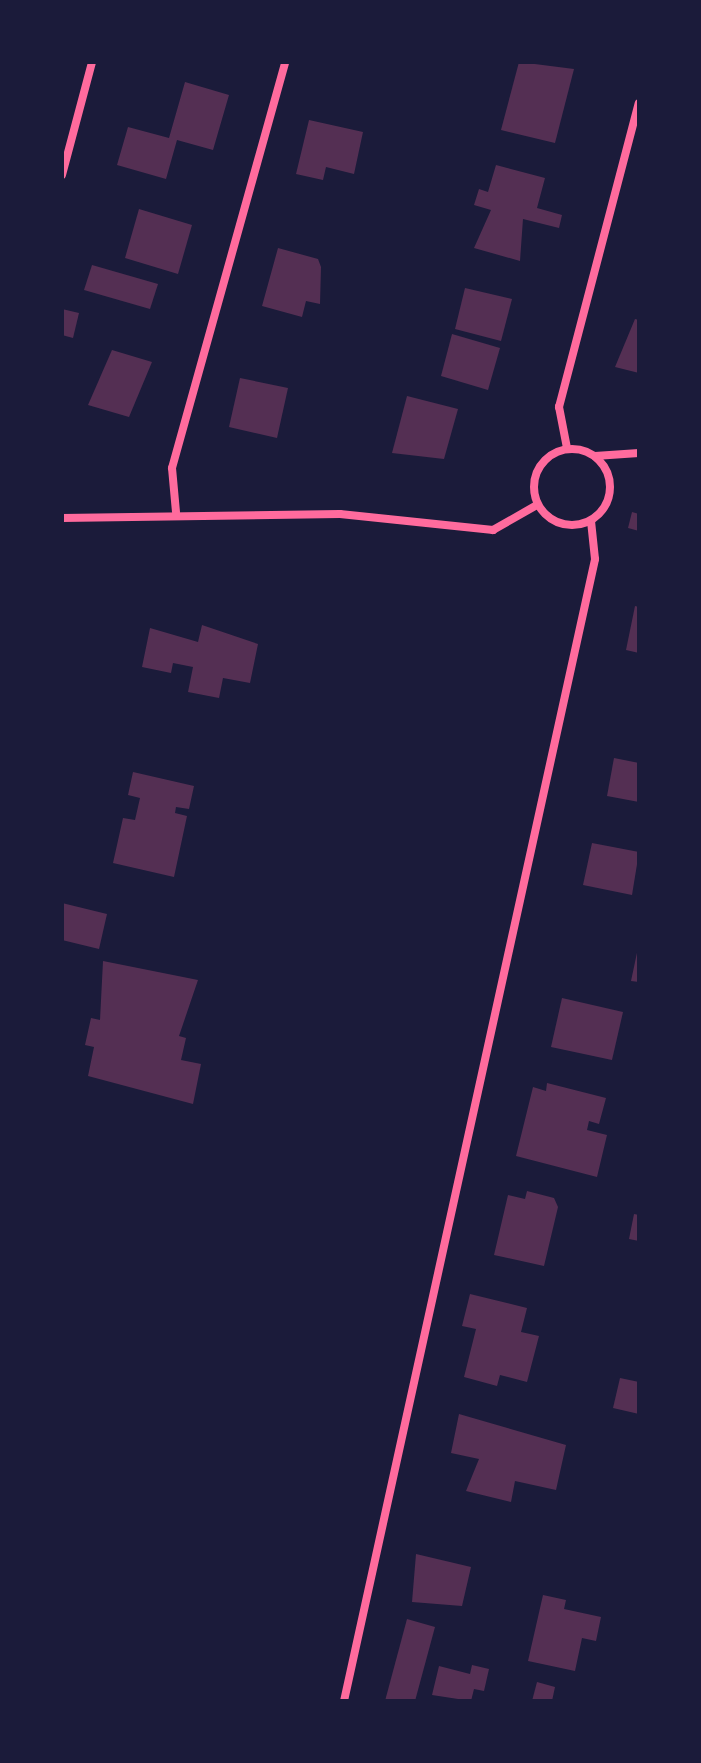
<!DOCTYPE html>
<style>
body{margin:0}
#map{position:relative;width:701px;height:1763px;overflow:hidden;background:#1b1b3a;font-family:"Exo 2",sans-serif}
div>[style]{position:absolute}
.building>*{inset:0;background:#542f53}
.minor>*{height:8px;margin:-4px;padding:0 4px;transform-origin:4px;border-radius:4px;background:#ff6b9d}
.minor>.ring{margin:-4px;padding:0;box-sizing:content-box;background:none;border:8px solid #ff6b9d;border-radius:50%}
span{translate:-50% -50%;white-space:nowrap;text-align:center;line-height:1.15;-webkit-text-stroke:8px #1b1b3a;paint-order:stroke}
.frame{position:absolute;inset:0;border:64px solid #1b1b3a;pointer-events:none}
</style>
<div id="map">
<div class="building">
<div style="clip-path:polygon(519px 62px,574px 69px,555px 143px,501px 130px)"></div>
<div style="clip-path:polygon(185px 82px,229px 95px,213px 150px,177px 140px,166px 179px,117px 165px,128px 127px,169px 138px)"></div>
<div style="clip-path:polygon(309px 120px,363px 132px,354px 174px,326px 167px,323px 180px,296px 174px)"></div>
<div style="clip-path:polygon(496px 165px,545px 178px,537px 208px,562px 215px,559px 228px,523px 219px,520px 261px,474px 248px,491px 210px,474px 205px,479px 189px,488px 192px)"></div>
<div style="clip-path:polygon(139px 209px,192px 225px,178px 274px,125px 258px)"></div>
<div style="clip-path:polygon(278px 248px,318px 259px,321px 267px,320px 304px,306px 301px,302px 317px,262px 306px)"></div>
<div style="clip-path:polygon(92px 265px,158px 284px,150px 309px,84px 290px)"></div>
<div style="clip-path:polygon(465px 288px,512px 299px,501px 341px,455px 329px)"></div>
<div style="clip-path:polygon(62px 309px,79px 313px,73px 338px,62px 335px)"></div>
<div style="clip-path:polygon(635px 319px,639px 320px,639px 373px,615px 367px)"></div>
<div style="clip-path:polygon(452px 334px,500px 348px,488px 390px,441px 376px)"></div>
<div style="clip-path:polygon(112px 350px,152px 362px,129px 417px,88px 405px)"></div>
<div style="clip-path:polygon(240px 378px,288px 388px,277px 438px,229px 427px)"></div>
<div style="clip-path:polygon(407px 396px,458px 409px,444px 459px,392px 453px)"></div>
<div style="clip-path:polygon(632px 512px,639px 514px,639px 531px,628px 528px)"></div>
<div style="clip-path:polygon(635px 606px,639px 607px,639px 653px,626px 650px)"></div>
<div style="clip-path:polygon(202px 625px,258px 644px,250px 683px,223px 678px,219px 698px,188px 692px,193px 667px,173px 663px,171px 673px,142px 667px,150px 628px,198px 642px)"></div>
<div style="clip-path:polygon(614px 758px,639px 763px,639px 802px,607px 796px)"></div>
<div style="clip-path:polygon(133px 772px,194px 786px,189px 809px,176px 807px,175px 813px,187px 816px,174px 877px,113px 863px,123px 818px,135px 820px,140px 798px,128px 795px)"></div>
<div style="clip-path:polygon(592px 843px,639px 852px,632px 895px,583px 885px)"></div>
<div style="clip-path:polygon(62px 903px,107px 914px,99px 949px,62px 940px)"></div>
<div style="clip-path:polygon(638px 948px,639px 948px,639px 982px,631px 981px)"></div>
<div style="clip-path:polygon(103px 961px,198px 980px,179px 1036px,186px 1038px,181px 1060px,201px 1064px,193px 1104px,88px 1076px,94px 1047px,85px 1045px,91px 1018px,100px 1020px)"></div>
<div style="clip-path:polygon(562px 998px,623px 1012px,612px 1060px,551px 1047px)"></div>
<div style="clip-path:polygon(547px 1083px,606px 1098px,599px 1124px,589px 1121px,587px 1130px,607px 1135px,597px 1177px,516px 1156px,533px 1087px,546px 1091px)"></div>
<div style="clip-path:polygon(527px 1191px,554px 1198px,558px 1207px,544px 1266px,494px 1255px,508px 1195px,525px 1199px)"></div>
<div style="clip-path:polygon(634px 1214px,639px 1215px,639px 1241px,629px 1239px)"></div>
<div style="clip-path:polygon(470px 1294px,527px 1308px,521px 1332px,539px 1336px,527px 1382px,500px 1375px,497px 1386px,464px 1377px,476px 1329px,462px 1326px)"></div>
<div style="clip-path:polygon(620px 1378px,639px 1382px,639px 1414px,613px 1408px)"></div>
<div style="clip-path:polygon(459px 1414px,566px 1445px,556px 1490px,515px 1481px,511px 1502px,466px 1491px,479px 1459px,451px 1453px)"></div>
<div style="clip-path:polygon(416px 1554px,471px 1567px,462px 1606px,412px 1602px)"></div>
<div style="clip-path:polygon(543px 1595px,566px 1600px,564px 1609px,601px 1617px,596px 1641px,582px 1638px,575px 1671px,528px 1661px)"></div>
<div style="clip-path:polygon(407px 1619px,435px 1627px,415px 1701px,385px 1701px)"></div>
<div style="clip-path:polygon(472px 1665px,489px 1669px,484px 1691px,474px 1689px,471px 1701px,432px 1695px,439px 1666px,470px 1674px)"></div>
<div style="clip-path:polygon(537px 1682px,555px 1687px,552px 1701px,532px 1701px)"></div>
</div>
<div class="minor">
<div style="left:62px;top:175px;width:117px;rotate:-75.1deg"></div>
<div style="left:567px;top:448px;width:42px;rotate:-101deg"></div>
<div style="left:559px;top:407px;width:314px;rotate:-75.3deg"></div>
<div class="ring" style="left:534px;top:449px;width:68px;height:68px"></div>
<div style="left:595px;top:456px;width:44px;rotate:-3.9deg"></div>
<div style="left:176px;top:512px;width:44px;rotate:-95.2deg"></div>
<div style="left:172px;top:468px;width:421px;rotate:-74.4deg"></div>
<div style="left:62px;top:518px;width:278px;rotate:-0.8deg"></div>
<div style="left:340px;top:514px;width:154px;rotate:6deg"></div>
<div style="left:493px;top:530px;width:51px;rotate:-29.6deg"></div>
<div style="left:344px;top:1701px;width:1169px;rotate:-77.6deg"></div>
<div style="left:595px;top:559px;width:38px;rotate:-96deg"></div>
</div>
<div class="frame"></div>
</div>
